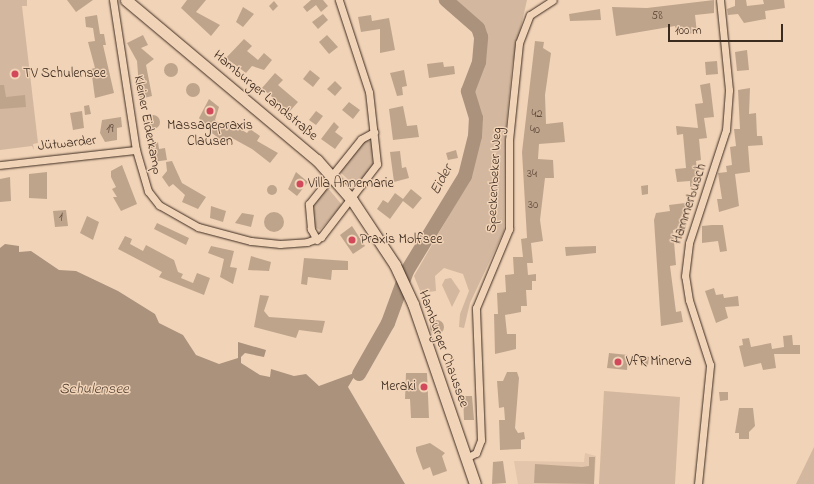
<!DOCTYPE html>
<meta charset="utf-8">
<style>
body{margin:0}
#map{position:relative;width:814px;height:484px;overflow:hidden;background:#f1d3b7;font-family:"Indie Flower",sans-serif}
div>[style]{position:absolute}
.built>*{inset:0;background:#e2c5aa}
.green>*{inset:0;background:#d3b79e}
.water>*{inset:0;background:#ab927d}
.river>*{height:14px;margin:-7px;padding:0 7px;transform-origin:7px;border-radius:7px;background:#ab927d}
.building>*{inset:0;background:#bfa48c}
.round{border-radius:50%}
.roads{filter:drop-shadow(0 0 1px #3b2a1e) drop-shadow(0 0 1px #3b2a1e)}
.street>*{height:7px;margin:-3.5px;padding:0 3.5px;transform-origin:3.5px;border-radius:3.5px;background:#f1d3b7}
.secondary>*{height:11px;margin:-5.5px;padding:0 5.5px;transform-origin:5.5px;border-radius:5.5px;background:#f1d3b7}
.dots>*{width:11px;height:11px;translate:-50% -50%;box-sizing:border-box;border:2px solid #f1d3b7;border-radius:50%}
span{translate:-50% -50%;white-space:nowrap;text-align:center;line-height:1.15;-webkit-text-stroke:3px #f1d3b7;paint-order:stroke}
.number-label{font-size:12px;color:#5c483a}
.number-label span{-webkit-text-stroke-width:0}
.poi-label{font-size:14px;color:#3b2a1e}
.left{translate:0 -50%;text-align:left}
.right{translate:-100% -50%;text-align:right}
.street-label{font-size:14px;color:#3b2a1e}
.water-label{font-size:15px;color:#513f31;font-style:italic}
.scale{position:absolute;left:668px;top:24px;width:115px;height:18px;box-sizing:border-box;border:2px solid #3b2a1e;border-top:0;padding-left:5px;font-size:12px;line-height:14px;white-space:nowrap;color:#3b2a1e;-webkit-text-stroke:3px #f1d3b7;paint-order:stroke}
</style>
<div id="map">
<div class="built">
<div style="clip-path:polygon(585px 453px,596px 456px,594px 484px,518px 484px,514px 461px,584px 462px)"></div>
</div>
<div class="green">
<div style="clip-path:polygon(0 0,27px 0,27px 6px,22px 6px,38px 143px,33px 144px,34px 150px,32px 146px,0 150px)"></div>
<div style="clip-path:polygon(452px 0,527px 0,512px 66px,505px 140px,504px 231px,470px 303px,464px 328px,459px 327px,460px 314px,469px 291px,463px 274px,444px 268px,435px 276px,436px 291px,421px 293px,414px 276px,470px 179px,481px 121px,472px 92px,484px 63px,485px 36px,481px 23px)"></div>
<div style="clip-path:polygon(365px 139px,372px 142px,373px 166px,357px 188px,339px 171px)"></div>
<div style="clip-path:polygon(327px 187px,342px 205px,320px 230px,313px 226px,312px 206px)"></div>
<div style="clip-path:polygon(451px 278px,460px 291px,452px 307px,442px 285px,445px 279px)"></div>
<div style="clip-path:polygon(604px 391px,680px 397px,675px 484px,599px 484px)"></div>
<div style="clip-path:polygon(814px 447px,814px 484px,796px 484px)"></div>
</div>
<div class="water">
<div style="clip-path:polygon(5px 244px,19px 246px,19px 252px,31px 251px,59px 270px,76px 271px,118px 291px,155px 314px,159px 323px,183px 335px,196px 355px,219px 364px,238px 358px,238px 342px,266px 350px,264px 357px,245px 353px,241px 357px,241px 363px,260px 375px,270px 377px,271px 369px,294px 376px,306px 374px,319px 386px,357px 372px,348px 387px,405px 484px,0 484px,0 248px)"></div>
</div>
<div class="river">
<div style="left:359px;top:374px;width:59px;rotate:-60.4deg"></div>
<div style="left:388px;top:323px;width:55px;rotate:-69.9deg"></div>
<div style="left:407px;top:271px;width:111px;rotate:-58.6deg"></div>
<div style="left:465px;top:176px;width:41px;rotate:-76deg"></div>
<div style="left:475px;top:136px;width:18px;rotate:-87deg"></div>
<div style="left:476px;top:118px;width:28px;rotate:-107deg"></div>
<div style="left:468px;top:91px;width:31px;rotate:-69deg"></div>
<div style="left:479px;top:62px;width:25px;rotate:-85deg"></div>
<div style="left:481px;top:37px;width:9px;rotate:-108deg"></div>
<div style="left:478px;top:28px;width:43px;rotate:-138.8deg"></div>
</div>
<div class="building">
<div style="clip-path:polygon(67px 0,93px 0,76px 12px)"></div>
<div style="clip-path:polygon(187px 0,206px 0,196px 12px,220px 25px,211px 36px,181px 8px)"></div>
<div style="clip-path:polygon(311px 0,323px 0,328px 6px,321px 12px,316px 5px,307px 12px,303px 7px)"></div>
<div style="clip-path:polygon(714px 0,714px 13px,695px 15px,697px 33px,684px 34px,684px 28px,676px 29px,675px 26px,616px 36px,612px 7px,647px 8px)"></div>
<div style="clip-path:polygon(735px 0,746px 0,747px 6px,764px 4px,763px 0,784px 0,785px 8px,765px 11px,766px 19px,744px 23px,738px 14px,728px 15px,727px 9px,735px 6px)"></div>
<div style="clip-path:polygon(274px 1px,278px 6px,273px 11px,269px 6px)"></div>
<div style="clip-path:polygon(243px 7px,254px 14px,243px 27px,236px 22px)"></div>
<div style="clip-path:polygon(600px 9px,601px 20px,570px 21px,569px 14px)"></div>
<div style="clip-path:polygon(323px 14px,328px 20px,318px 29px,312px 22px)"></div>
<div style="clip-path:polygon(97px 15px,100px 34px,104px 34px,106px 45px,103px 45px,114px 93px,95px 98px,91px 69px,95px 68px,88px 42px,95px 41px,93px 28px,86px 27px,85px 17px)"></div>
<div style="clip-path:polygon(371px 15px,372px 21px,389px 18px,395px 50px,380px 53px,380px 29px,361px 32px,358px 17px)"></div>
<div style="clip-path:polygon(143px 35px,148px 45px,141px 48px,154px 59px,146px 65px,152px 96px,140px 99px,137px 61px,127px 43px)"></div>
<div style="clip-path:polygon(327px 35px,338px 47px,329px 54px,319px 42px)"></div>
<div style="clip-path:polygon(244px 39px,252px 46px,247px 51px,258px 60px,264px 53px,272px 60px,264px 70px,252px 66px,246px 73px,226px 58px)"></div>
<div style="clip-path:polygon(535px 41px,544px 42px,543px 48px,551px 53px,545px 95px,546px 124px,563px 122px,565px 142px,539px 144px,538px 159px,553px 160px,554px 178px,545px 178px,540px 220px,543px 241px,531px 243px,533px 263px,527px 263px,528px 275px,536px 274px,536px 281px,532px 281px,532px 290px,526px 290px,527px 306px,521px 306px,521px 312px,505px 315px,507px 334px,516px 334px,516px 349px,495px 354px,494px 314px,498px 314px,497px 293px,506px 292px,505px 275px,514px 274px,513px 257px,523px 257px,521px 239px,527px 238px,522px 152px)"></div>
<div style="clip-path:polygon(747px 50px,749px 70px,737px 71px,735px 52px)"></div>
<div style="clip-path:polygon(717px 61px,718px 74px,706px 75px,705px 62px)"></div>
<div style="clip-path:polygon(443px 62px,444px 67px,454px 66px,455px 74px,429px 78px,427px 64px)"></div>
<div class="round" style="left:164px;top:63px;width:14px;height:14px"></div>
<div style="clip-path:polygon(310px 70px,320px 78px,313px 87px,303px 79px)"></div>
<div style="clip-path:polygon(404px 70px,407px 86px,402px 87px,403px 95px,397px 96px,390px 73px)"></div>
<div style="clip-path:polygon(275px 73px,283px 80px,278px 85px,298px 102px,289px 112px,262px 88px)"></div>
<div style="clip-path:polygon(335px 81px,342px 88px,335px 96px,327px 89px)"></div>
<div class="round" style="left:186px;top:83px;width:14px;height:14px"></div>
<div style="clip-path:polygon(710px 83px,714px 117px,704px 118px,707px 138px,699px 139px,701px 160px,696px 161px,699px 186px,690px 187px,690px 181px,677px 182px,675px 169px,686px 168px,683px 134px,677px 135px,676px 126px,698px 128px,695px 104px,703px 103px,700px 85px)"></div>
<div style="clip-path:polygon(0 85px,4px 85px,6px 97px,25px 95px,26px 107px,0 109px)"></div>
<div style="clip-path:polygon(750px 88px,749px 114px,756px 113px,757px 136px,762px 136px,763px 145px,748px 146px,750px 172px,735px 174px,739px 206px,719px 212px,717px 199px,722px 199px,718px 173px,727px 172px,726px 166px,732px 165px,730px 147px,736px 146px,734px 129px,740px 129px,738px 90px)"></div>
<div style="clip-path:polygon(209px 99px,219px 107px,215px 120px,225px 127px,228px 122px,247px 133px,250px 129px,260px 136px,257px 141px,278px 153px,270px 163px,252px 149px,232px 138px,227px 144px,209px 131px,199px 118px)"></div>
<div style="clip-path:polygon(349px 102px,360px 110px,353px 119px,342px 110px)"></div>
<div style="clip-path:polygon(89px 105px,91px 114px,85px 115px,84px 106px)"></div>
<div style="clip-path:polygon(403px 106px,407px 126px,417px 125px,419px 137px,393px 140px,389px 109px)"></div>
<div style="clip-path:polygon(82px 111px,84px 128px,73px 130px,70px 113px)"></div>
<div style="clip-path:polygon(316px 111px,323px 116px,316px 125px,309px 120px)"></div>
<div class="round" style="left:146px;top:115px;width:14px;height:14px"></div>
<div style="clip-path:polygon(121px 117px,122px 127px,117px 128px,117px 140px,105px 142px,100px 133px,102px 120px)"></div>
<div style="clip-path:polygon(334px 122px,339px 127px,335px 132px,343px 138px,335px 149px,321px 139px)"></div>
<div style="clip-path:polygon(158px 142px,159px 149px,165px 148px,167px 160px,153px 162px,150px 144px)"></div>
<div style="clip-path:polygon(456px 150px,458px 158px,448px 160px,446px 153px)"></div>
<div style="clip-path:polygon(400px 151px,402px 168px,406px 167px,409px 178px,394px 182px,390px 152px)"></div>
<div style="clip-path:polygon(172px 161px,182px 183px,206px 197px,198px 209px,182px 202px,185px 195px,173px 184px,169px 187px,162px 177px,167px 171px,166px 162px)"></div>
<div style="clip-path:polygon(122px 165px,137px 204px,121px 211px,113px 197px,117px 197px,112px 189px,116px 187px,111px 177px,111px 171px)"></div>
<div style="clip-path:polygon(47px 172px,47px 199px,29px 198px,29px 174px)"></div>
<div style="clip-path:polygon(296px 172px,308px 182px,297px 196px,288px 189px)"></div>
<div style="clip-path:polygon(10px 177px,11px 201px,0 202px,0 179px)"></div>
<div style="clip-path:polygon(648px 185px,648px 194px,642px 195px,641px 186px)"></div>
<div class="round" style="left:267px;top:185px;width:10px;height:10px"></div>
<div style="clip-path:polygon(411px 189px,422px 198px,413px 209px,403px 201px,390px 219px,377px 209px,383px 200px,388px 203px,395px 193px,403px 199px)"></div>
<div style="clip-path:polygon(685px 203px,686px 228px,673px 230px,676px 265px,670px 266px,676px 312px,681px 311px,683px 322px,661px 326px,654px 220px,656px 213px,670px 211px,669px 205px)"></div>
<div style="clip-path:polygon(211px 206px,226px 211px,223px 222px,210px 218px)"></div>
<div style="clip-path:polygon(66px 210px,68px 226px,55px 227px,53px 211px)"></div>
<div class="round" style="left:264px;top:212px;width:20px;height:20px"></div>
<div style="clip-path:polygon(242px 213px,254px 215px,251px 227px,235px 223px)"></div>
<div style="clip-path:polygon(87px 216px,99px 222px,93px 240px,80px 233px)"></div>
<div style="clip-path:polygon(157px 223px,189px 238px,186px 245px,154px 229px)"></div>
<div style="clip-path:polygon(712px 225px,723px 225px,727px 251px,720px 252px,718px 241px,702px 243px,702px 226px)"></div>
<div style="clip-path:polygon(352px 226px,365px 246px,353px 254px,340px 235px)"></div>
<div style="clip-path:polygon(125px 236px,132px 239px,130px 244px,143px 251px,146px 245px,174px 260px,178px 272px,183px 274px,181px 278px,193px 283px,197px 273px,210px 278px,204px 295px,159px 277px,162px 272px,118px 249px)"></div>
<div style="clip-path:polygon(211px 246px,234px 251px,230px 267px,237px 268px,233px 284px,220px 277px,224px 259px,208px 253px)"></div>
<div style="clip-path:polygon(596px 246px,596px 253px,566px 256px,565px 247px)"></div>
<div style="clip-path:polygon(251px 256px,271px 262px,269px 271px,248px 270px)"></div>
<div style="clip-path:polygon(304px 258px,348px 261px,348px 270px,332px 270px,331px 280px,308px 277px,307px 285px,301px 284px)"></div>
<div style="clip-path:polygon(714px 288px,716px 295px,723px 294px,724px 298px,738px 296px,739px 306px,725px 307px,728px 318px,716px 323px,705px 291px)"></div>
<div style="clip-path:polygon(260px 295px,269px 296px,264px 311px,269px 317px,325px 321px,322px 333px,299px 330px,296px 338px,254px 327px)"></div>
<div class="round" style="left:430px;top:320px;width:14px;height:14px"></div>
<div style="clip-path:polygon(792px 335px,793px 345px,800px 345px,800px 354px,774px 354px,776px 368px,763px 370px,761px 363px,744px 367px,739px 346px,743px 345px,742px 339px,749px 338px,751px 347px,771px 343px,772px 349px,784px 347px,783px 336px)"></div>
<div style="clip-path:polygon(609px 353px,628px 355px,627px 370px,607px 368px)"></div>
<div style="clip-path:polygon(641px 356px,649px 357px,648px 365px,641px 364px)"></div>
<div style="clip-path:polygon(655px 357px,662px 357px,662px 363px,655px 363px)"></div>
<div style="clip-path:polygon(507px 372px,517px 372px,519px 378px,515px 428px,518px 433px,524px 432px,525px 439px,521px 440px,521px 449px,500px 450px,499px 420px,505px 420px,504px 407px,499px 408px,497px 381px,503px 381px)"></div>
<div style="clip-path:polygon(406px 373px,427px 373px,429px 418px,411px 418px,410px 399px,405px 399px)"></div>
<div style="clip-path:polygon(719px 392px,728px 392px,728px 400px,720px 401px)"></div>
<div style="clip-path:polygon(463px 396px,472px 396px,474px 420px,464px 420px)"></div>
<div style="clip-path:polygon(739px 408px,753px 408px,755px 426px,749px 432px,749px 439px,739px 439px,739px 433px,735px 433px)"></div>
<div style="clip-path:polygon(430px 443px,445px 453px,442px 456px,447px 471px,433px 476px,430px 467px,423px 470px,416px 451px,416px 447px)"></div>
<div style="clip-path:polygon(589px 457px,595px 457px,594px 484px,534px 483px,535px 464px,582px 467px,589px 466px)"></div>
<div style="clip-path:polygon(503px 461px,506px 483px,492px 484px,493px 462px)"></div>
</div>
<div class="roads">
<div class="street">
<div style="left:113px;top:0;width:152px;rotate:81.3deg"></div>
<div style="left:136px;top:150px;width:43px;rotate:73.7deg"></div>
<div style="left:148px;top:191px;width:18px;rotate:52deg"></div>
<div style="left:159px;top:205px;width:45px;rotate:29.4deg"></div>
<div style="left:198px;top:227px;width:55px;rotate:14.8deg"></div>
<div style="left:251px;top:241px;width:29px;rotate:6deg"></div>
<div style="left:280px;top:244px;width:27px;rotate:-4deg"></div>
<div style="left:307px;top:242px;width:15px;rotate:-20deg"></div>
<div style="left:321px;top:237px;width:92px;rotate:-52.5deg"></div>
<div style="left:377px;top:164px;width:72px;rotate:-96.3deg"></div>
<div style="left:369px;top:92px;width:97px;rotate:-108.1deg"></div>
<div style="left:0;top:165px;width:137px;rotate:-6.3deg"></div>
<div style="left:317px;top:240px;width:13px;rotate:-119deg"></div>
<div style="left:311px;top:229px;width:25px;rotate:-95deg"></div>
<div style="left:309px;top:204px;width:83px;rotate:-51.3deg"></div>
<div style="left:361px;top:139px;width:15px;rotate:-28deg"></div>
<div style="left:466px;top:458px;width:11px;rotate:-27deg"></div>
<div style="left:476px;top:453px;width:14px;rotate:-69deg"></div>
<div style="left:481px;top:440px;width:132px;rotate:-92.2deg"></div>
<div style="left:476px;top:308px;width:86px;rotate:-67.3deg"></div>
<div style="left:509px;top:229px;width:89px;rotate:-90deg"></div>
<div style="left:509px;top:140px;width:98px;rotate:-84.1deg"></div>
<div style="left:519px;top:43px;width:30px;rotate:-69deg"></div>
<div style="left:530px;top:15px;width:27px;rotate:-33deg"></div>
<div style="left:698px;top:484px;width:120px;rotate:-84.2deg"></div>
<div style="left:710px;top:365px;width:68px;rotate:-107.9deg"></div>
<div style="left:689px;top:300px;width:24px;rotate:-99deg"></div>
<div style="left:685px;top:276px;width:33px;rotate:-83deg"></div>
<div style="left:689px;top:243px;width:119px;rotate:-71.9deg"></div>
<div style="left:726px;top:130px;width:40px;rotate:-85.7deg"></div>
<div style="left:729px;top:90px;width:90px;rotate:-95.7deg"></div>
</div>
<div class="secondary">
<div style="left:126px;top:0;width:249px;rotate:40deg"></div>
<div style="left:317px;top:160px;width:53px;rotate:48.8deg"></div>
<div style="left:352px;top:200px;width:78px;rotate:56.5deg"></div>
<div style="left:395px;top:265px;width:43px;rotate:65.2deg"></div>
<div style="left:413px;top:304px;width:190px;rotate:71deg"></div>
</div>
</div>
<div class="dots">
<div style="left:15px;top:74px;background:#d1495b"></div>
<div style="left:210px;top:111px;background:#d1495b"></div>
<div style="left:300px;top:184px;background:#d1495b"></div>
<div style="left:352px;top:240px;background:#d1495b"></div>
<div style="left:618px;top:362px;background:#d1495b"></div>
<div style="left:424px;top:387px;background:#d1495b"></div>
</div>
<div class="number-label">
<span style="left:657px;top:17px">58</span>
<span style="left:537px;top:115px">42</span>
<span style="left:110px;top:130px">19</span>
<span style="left:535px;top:131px">40</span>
<span style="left:532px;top:175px">34</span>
<span style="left:533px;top:206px">30</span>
<span style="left:61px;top:218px">1</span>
</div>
<div class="poi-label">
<span class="left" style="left:23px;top:74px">TV Schulensee</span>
<span style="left:210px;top:134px">Massagepraxis<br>Clausen</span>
<span class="left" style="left:308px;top:184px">Villa Annemarie</span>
<span class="left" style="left:360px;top:240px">Praxis Molfsee</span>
<span class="left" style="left:626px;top:362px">VfR Minerva</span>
<span class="right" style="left:416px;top:387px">Meraki</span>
</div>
<div class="street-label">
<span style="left:265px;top:96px;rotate:40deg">Hamburger Landstraße</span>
<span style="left:147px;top:125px;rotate:79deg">Kleiner Eiderkamp</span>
<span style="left:67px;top:144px;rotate:-6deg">Jütwarder</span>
<span style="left:495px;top:180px;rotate:-87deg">Speckenbeker Weg</span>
<span style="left:690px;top:204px;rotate:-72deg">Hammerbusch</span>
<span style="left:443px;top:349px;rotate:70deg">Hamburger Chaussee</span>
</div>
<div class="water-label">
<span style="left:442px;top:180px;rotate:-62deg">Eider</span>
<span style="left:94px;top:390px">Schulensee</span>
</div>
<div class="scale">100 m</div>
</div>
